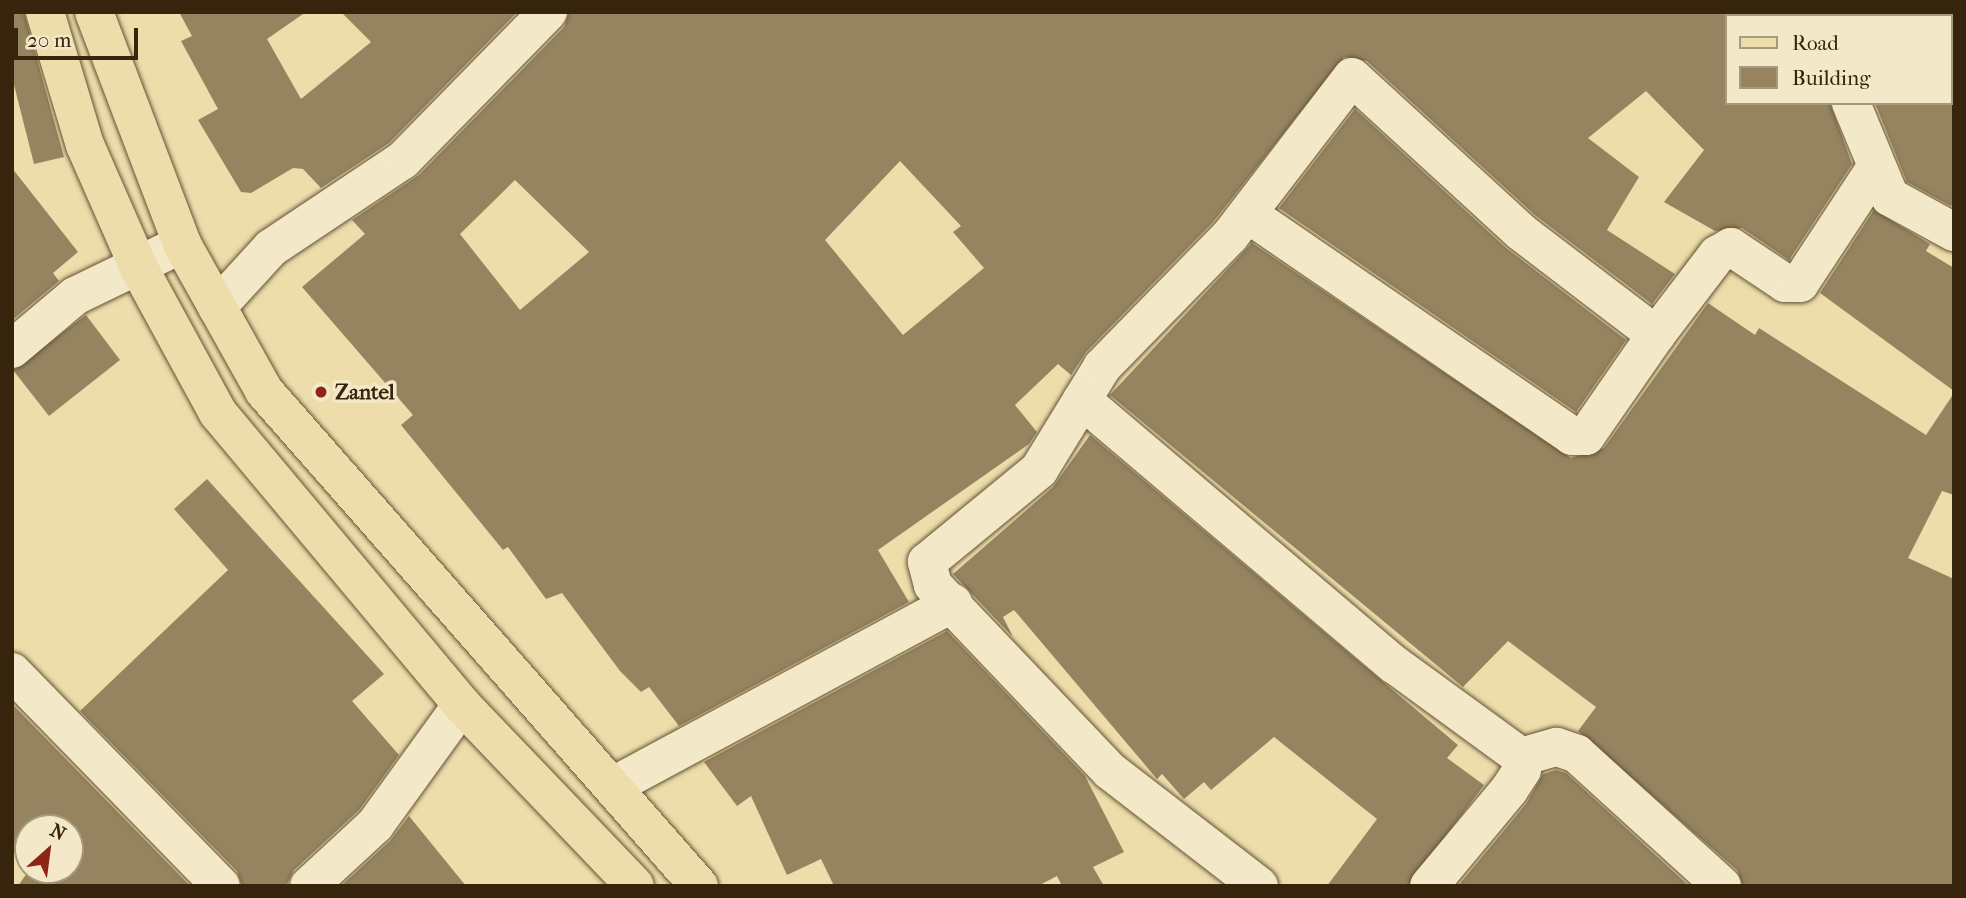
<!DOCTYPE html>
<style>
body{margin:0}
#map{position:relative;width:1966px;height:898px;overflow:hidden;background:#edddab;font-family:"IM FELL French Canon",serif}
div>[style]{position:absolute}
.building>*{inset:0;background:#95845f}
.roads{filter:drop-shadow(0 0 2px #645234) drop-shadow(0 0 2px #645234)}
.street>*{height:38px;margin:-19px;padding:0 19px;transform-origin:19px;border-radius:19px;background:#f3e9c8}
.primary>*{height:38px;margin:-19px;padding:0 19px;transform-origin:19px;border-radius:19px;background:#edddab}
.dots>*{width:19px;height:19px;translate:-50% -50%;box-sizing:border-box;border:4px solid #f3e9c8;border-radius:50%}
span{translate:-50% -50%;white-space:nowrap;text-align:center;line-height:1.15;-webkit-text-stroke:7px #f3e9c8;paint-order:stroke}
.poi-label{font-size:21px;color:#36240d;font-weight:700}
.left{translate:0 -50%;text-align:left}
.frame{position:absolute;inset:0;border:14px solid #36240d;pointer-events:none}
.legend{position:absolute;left:1725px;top:14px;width:228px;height:91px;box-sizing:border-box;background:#f3e9c8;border:2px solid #a79a7d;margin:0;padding:9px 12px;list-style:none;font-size:21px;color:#36240d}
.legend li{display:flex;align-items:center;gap:14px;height:35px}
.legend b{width:35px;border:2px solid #a79a7d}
.north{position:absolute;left:14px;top:814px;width:70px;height:70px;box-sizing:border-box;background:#f3e9c8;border:2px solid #a79a7d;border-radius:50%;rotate:28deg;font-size:19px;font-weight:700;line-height:28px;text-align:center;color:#36240d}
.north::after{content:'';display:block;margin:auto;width:24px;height:32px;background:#8f2418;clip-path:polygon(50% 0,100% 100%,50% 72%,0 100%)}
.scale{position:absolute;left:14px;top:28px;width:124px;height:32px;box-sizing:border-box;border:4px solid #36240d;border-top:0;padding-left:9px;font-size:21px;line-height:24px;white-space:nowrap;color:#36240d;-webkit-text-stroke:5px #f3e9c8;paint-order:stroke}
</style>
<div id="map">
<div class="building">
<div style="clip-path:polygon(12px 12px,24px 12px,64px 157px,34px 164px,12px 77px)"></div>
<div style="clip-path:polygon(179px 12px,306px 12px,267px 39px,301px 99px,371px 42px,341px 12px,517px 12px,389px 143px,321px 188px,303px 169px,293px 168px,251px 193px,241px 192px,198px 120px,218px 109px,181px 41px,192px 36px)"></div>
<div style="clip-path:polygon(evenodd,569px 12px,1726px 12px,1726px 103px,1830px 103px,1852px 164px,1789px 260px,1742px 228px,1715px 231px,1664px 202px,1704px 150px,1646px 91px,1588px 138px,1639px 177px,1607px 230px,1675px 274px,1652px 304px,1535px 215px,1367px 61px,1344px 57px,1213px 222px,1086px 352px,1071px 375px,1058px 364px,1015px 405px,1037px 432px,1029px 444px,878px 550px,909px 602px,679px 726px,649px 687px,641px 692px,620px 671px,562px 593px,546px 599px,508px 547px,503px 550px,401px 425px,413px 415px,302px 287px,365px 234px,352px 220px,419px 175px,564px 27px,569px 12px,900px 161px,961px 226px,953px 232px,984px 268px,903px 335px,825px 240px,900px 161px,569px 12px,515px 180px,589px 252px,520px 310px,460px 234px,515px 180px)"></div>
<div style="clip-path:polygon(1954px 54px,1954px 201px,1951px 206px,1907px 182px,1875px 103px,1950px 103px)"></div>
<div style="clip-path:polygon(1355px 109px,1506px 248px,1626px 340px,1576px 412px,1279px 208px)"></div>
<div style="clip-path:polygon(12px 168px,78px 252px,53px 273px,59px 281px,12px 320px)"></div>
<div style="clip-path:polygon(1874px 210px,1930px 244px,1926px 251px,1954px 268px,1954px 391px,1820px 293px)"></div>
<div style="clip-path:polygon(1252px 243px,1571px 458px,1604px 448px,1708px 303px,1755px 335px,1759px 328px,1926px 435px,1954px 393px,1954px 495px,1942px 491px,1908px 558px,1954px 579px,1954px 886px,1743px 886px,1737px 870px,1578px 731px,1596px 707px,1508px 641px,1463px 687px,1110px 395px)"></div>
<div style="clip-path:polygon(86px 315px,120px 360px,49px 416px,13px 370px)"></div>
<div style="clip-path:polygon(1090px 435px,1458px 745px,1447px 758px,1484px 785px,1408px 886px,1327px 886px,1377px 819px,1274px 737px,1211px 790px,1204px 782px,1184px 799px,1162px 774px,1157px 779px,1014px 610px,1003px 617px,1013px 637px,953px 574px,1053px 487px)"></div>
<div style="clip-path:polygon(207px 479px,384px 674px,352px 701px,399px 755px,359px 810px,294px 870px,286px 886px,242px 886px,237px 871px,80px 711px,228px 570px,174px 509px)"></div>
<div style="clip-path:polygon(947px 631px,1085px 776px,1124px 852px,1093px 867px,1104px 886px,1062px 886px,1057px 876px,1038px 886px,834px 886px,821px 859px,787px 875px,751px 796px,737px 806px,704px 762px)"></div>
<div style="clip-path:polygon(12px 704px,190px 886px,18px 886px,29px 870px,70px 870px,70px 828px,28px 828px,28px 863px,12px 851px)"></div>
<div style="clip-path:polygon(1556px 770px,1566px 773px,1689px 886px,1458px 886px,1526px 804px,1543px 774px)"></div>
<div style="clip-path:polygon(409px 816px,466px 886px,341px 886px,390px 841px)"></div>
</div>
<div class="roads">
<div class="street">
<div style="left:1820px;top:12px;width:4px;rotate:76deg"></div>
<div style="left:1851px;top:103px;width:102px;rotate:67.5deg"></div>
<div style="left:1890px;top:197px;width:73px;rotate:28.7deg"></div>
<div style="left:1248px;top:214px;width:393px;rotate:34.4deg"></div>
<div style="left:1572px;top:436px;width:14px"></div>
<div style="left:1586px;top:436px;width:123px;rotate:-55.3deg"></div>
<div style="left:217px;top:307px;width:80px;rotate:-47.5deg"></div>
<div style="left:271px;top:248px;width:159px;rotate:-33.7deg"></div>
<div style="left:403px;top:160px;width:207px;rotate:-45.6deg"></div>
<div style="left:12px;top:349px;width:82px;rotate:-40.1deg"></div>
<div style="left:75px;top:296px;width:119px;rotate:-25.9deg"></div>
<div style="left:1082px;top:400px;width:410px;rotate:40.3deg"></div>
<div style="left:1395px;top:665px;width:156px;rotate:36.1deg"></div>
<div style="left:1521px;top:757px;width:13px;rotate:86deg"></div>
<div style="left:1522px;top:770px;width:24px;rotate:123deg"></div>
<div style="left:1509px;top:790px;width:125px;rotate:129.8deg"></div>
<div style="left:12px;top:672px;width:299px;rotate:45.7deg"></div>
<div style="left:1521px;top:757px;width:37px;rotate:-16deg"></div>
<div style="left:1557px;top:747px;width:21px;rotate:19deg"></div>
<div style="left:1577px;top:754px;width:196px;rotate:42.3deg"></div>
<div style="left:615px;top:785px;width:384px;rotate:-28.3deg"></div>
<div style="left:309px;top:886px;width:90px;rotate:-42.7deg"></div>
<div style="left:375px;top:825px;width:148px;rotate:-54.1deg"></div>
<div style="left:1259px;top:886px;width:188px;rotate:-142.3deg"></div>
<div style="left:1110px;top:771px;width:257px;rotate:-133.6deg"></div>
<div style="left:933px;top:585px;width:24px;rotate:-105deg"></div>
<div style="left:927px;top:562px;width:145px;rotate:-39.4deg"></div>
<div style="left:1039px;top:470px;width:121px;rotate:-58.5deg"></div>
<div style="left:1102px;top:367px;width:183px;rotate:-45.7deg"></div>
<div style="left:1230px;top:236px;width:200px;rotate:-52.5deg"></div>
<div style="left:1352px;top:77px;width:229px;rotate:42.5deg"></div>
<div style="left:1521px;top:232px;width:170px;rotate:37.3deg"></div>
<div style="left:1656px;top:335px;width:101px;rotate:-52.7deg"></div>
<div style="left:1717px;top:255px;width:16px;rotate:-30deg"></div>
<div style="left:1731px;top:247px;width:65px;rotate:33.7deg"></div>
<div style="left:1785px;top:283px;width:15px"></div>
<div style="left:1800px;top:283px;width:136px;rotate:-56.7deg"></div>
</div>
<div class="primary">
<div style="left:45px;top:12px;width:139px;rotate:73.3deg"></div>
<div style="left:85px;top:145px;width:134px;rotate:66.3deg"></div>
<div style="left:139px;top:268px;width:165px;rotate:61.4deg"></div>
<div style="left:218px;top:413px;width:381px;rotate:50.1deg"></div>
<div style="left:462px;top:705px;width:250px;rotate:46.3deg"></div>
<div style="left:94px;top:12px;width:248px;rotate:69.2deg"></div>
<div style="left:182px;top:244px;width:168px;rotate:60.8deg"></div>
<div style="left:264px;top:391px;width:659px;rotate:48.69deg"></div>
</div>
</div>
<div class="dots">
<div style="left:321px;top:392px;background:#8f2418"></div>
</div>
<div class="poi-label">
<span class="left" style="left:335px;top:392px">Zantel</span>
</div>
<div class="frame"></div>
<ul class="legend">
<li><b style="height:9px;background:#edddab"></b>Road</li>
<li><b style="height:19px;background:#95845f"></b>Building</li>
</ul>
<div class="north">N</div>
<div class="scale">20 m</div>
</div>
